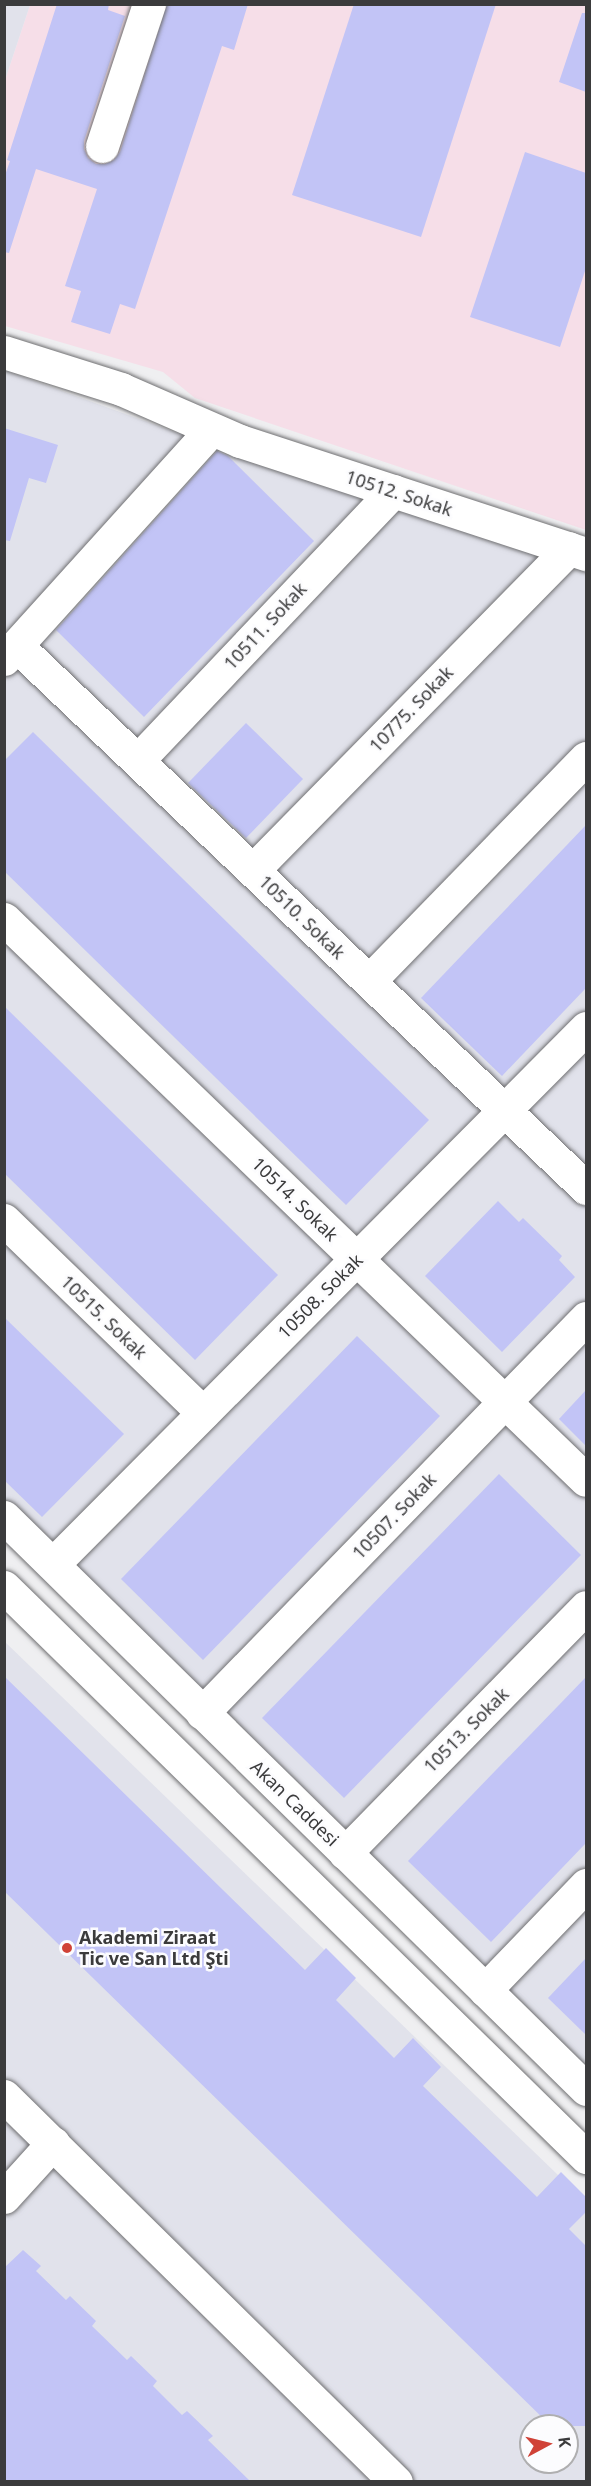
<!DOCTYPE html>
<meta charset="utf-8">
<style>
body{margin:0}
#map{position:relative;width:591px;height:2486px;overflow:hidden;background:#efeff1;font-family:"Noto Sans",sans-serif}
div>[style]{position:absolute}
.commercial>*{inset:0;background:#f6dee8}
.built>*{inset:0;background:#e1e2eb}
.building>*{inset:0;background:#c2c4f6}
.roads{filter:drop-shadow(0 0 2px #6f6f71) drop-shadow(0 0 2px #6f6f71)}
.minor>*{height:33px;margin:-16.5px;padding:0 16.5px;transform-origin:16.5px;border-radius:16.5px;background:#fff}
.dots>*{width:16px;height:16px;translate:-50% -50%;box-sizing:border-box;border:3px solid #fcfcfe;border-radius:50%}
span{translate:-50% -50%;white-space:nowrap;text-align:center;line-height:1.15;-webkit-text-stroke:5px #fcfcfe;paint-order:stroke}
.street-label{font-size:18px;color:#3b3b3c}
.poi-label{font-size:18px;color:#3b3b3c;font-weight:700}
.left{translate:0 -50%;text-align:left}
.frame{position:absolute;inset:0;border:6px solid #3b3b3c;pointer-events:none}
.north{position:absolute;left:519px;top:2414px;width:60px;height:60px;box-sizing:border-box;background:#fcfcfe;border:2px solid #afafb0;border-radius:50%;rotate:83deg;font-size:16px;font-weight:700;line-height:24px;text-align:center;color:#3b3b3c}
.north::after{content:'';display:block;margin:auto;width:21px;height:27px;background:#d04237;clip-path:polygon(50% 0,100% 100%,50% 72%,0 100%)}
</style>
<div id="map">
<div class="commercial">
<div style="clip-path:polygon(30px 5px,586px 5px,586px 530px,195px 398px,163px 372px,5px 326px,5px 80px)"></div>
</div>
<div class="built">
<div style="clip-path:polygon(5px 4px,30px 5px,5px 80px,4px 5px)"></div>
<div style="clip-path:polygon(4px 370px,211px 445px,586px 567px,586px 2069px,5px 1503px)"></div>
<div style="clip-path:polygon(evenodd,4px 1641px,586px 2202px,586px 2481px,5px 2481px,4px 1641px,531px 2426px,567px 2426px,567px 2462px,531px 2462px,531px 2426px)"></div>
</div>
<div class="building">
<div style="clip-path:polygon(57px 4px,109px 4px,108px 10px,125px 16px,84px 141px,84px 149px,88px 158px,96px 164px,105px 164px,114px 160px,120px 152px,167px 4px,248px 4px,234px 50px,222px 46px,135px 309px,120px 304px,110px 334px,71px 322px,81px 291px,65px 286px,97px 189px,36px 169px,9px 253px,4px 252px,4px 178px,10px 161px,7px 160px)"></div>
<div style="clip-path:polygon(354px 4px,496px 4px,421px 237px,292px 195px)"></div>
<div style="clip-path:polygon(582px 13px,586px 13px,586px 92px,559px 82px)"></div>
<div style="clip-path:polygon(525px 152px,586px 173px,586px 268px,560px 347px,470px 317px)"></div>
<div style="clip-path:polygon(4px 428px,58px 445px,46px 483px,29px 478px,10px 541px,4px 540px)"></div>
<div style="clip-path:polygon(217px 451px,228px 456px,314px 541px,144px 717px,56px 630px)"></div>
<div style="clip-path:polygon(246px 723px,303px 779px,246px 838px,188px 783px)"></div>
<div style="clip-path:polygon(33px 732px,429px 1120px,346px 1205px,4px 871px,4px 761px)"></div>
<div style="clip-path:polygon(586px 825px,586px 988px,502px 1076px,421px 998px)"></div>
<div style="clip-path:polygon(4px 1006px,278px 1275px,195px 1360px,4px 1173px)"></div>
<div style="clip-path:polygon(498px 1201px,519px 1222px,523px 1218px,562px 1256px,559px 1260px,575px 1277px,502px 1352px,425px 1276px)"></div>
<div style="clip-path:polygon(4px 1317px,124px 1434px,42px 1517px,4px 1480px)"></div>
<div style="clip-path:polygon(357px 1336px,440px 1416px,203px 1660px,121px 1579px)"></div>
<div style="clip-path:polygon(586px 1390px,586px 1446px,559px 1419px)"></div>
<div style="clip-path:polygon(499px 1474px,581px 1555px,344px 1798px,262px 1718px)"></div>
<div style="clip-path:polygon(4px 1676px,305px 1970px,326px 1948px,356px 1978px,336px 2000px,394px 2058px,413px 2038px,441px 2067px,423px 2086px,537px 2197px,561px 2172px,586px 2197px,586px 2212px,569px 2229px,586px 2246px,586px 2426px,551px 2426px,4px 1891px)"></div>
<div style="clip-path:polygon(586px 1677px,586px 1843px,491px 1942px,408px 1861px)"></div>
<div style="clip-path:polygon(586px 1958px,586px 2035px,548px 1998px)"></div>
<div style="clip-path:polygon(23px 2250px,41px 2266px,36px 2271px,66px 2300px,70px 2296px,96px 2321px,92px 2326px,127px 2360px,131px 2356px,157px 2381px,153px 2386px,182px 2415px,187px 2411px,213px 2436px,208px 2440px,250px 2481px,4px 2481px,4px 2268px)"></div>
</div>
<div class="roads">
<div class="minor">
<div style="left:102px;top:146px;width:150px;rotate:-71.7deg"></div>
<div style="left:4px;top:352px;width:123px;rotate:17.5deg"></div>
<div style="left:121px;top:389px;width:130px;rotate:23.6deg"></div>
<div style="left:240px;top:441px;width:364px;rotate:18.1deg"></div>
<div style="left:17px;top:646px;width:786px;rotate:43.61deg"></div>
<div style="left:4px;top:659px;width:309px;rotate:-47.9deg"></div>
<div style="left:138px;top:760px;width:371px;rotate:-46.5deg"></div>
<div style="left:253px;top:870px;width:451px;rotate:-45.5deg"></div>
<div style="left:4px;top:919px;width:808px;rotate:43.95deg"></div>
<div style="left:369px;top:981px;width:311px;rotate:-45.8deg"></div>
<div style="left:4px;top:1220px;width:277px;rotate:44.1deg"></div>
<div style="left:4px;top:1517px;width:816px;rotate:44.5deg"></div>
<div style="left:53px;top:1564px;width:756px;rotate:-45.16deg"></div>
<div style="left:4px;top:1587px;width:815px;rotate:44.4deg"></div>
<div style="left:202px;top:1713px;width:551px;rotate:-45.81deg"></div>
<div style="left:345px;top:1853px;width:344px;rotate:-45.6deg"></div>
<div style="left:485px;top:1990px;width:146px;rotate:-46.1deg"></div>
<div style="left:4px;top:2096px;width:550px;rotate:44.56deg"></div>
<div style="left:4px;top:2197px;width:73px;rotate:-47.8deg"></div>
</div>
</div>
<div class="dots">
<div style="left:67px;top:1948px;background:#d04237"></div>
</div>
<div class="street-label">
<span style="left:399px;top:493px;rotate:18deg">10512. Sokak</span>
<span style="left:265px;top:626px;rotate:-47deg">10511. Sokak</span>
<span style="left:411px;top:709px;rotate:-46deg">10775. Sokak</span>
<span style="left:302px;top:917px;rotate:44deg">10510. Sokak</span>
<span style="left:295px;top:1199px;rotate:44deg">10514. Sokak</span>
<span style="left:320px;top:1296px;rotate:-45deg">10508. Sokak</span>
<span style="left:104px;top:1317px;rotate:44deg">10515. Sokak</span>
<span style="left:394px;top:1516px;rotate:-46deg">10507. Sokak</span>
<span style="left:466px;top:1730px;rotate:-45deg">10513. Sokak</span>
<span style="left:295px;top:1803px;rotate:44deg">Akan Caddesi</span>
</div>
<div class="poi-label">
<span class="left" style="left:79px;top:1948px">Akademi Ziraat<br>Tic ve San Ltd Şti</span>
</div>
<div class="frame"></div>
<div class="north">K</div>
</div>
